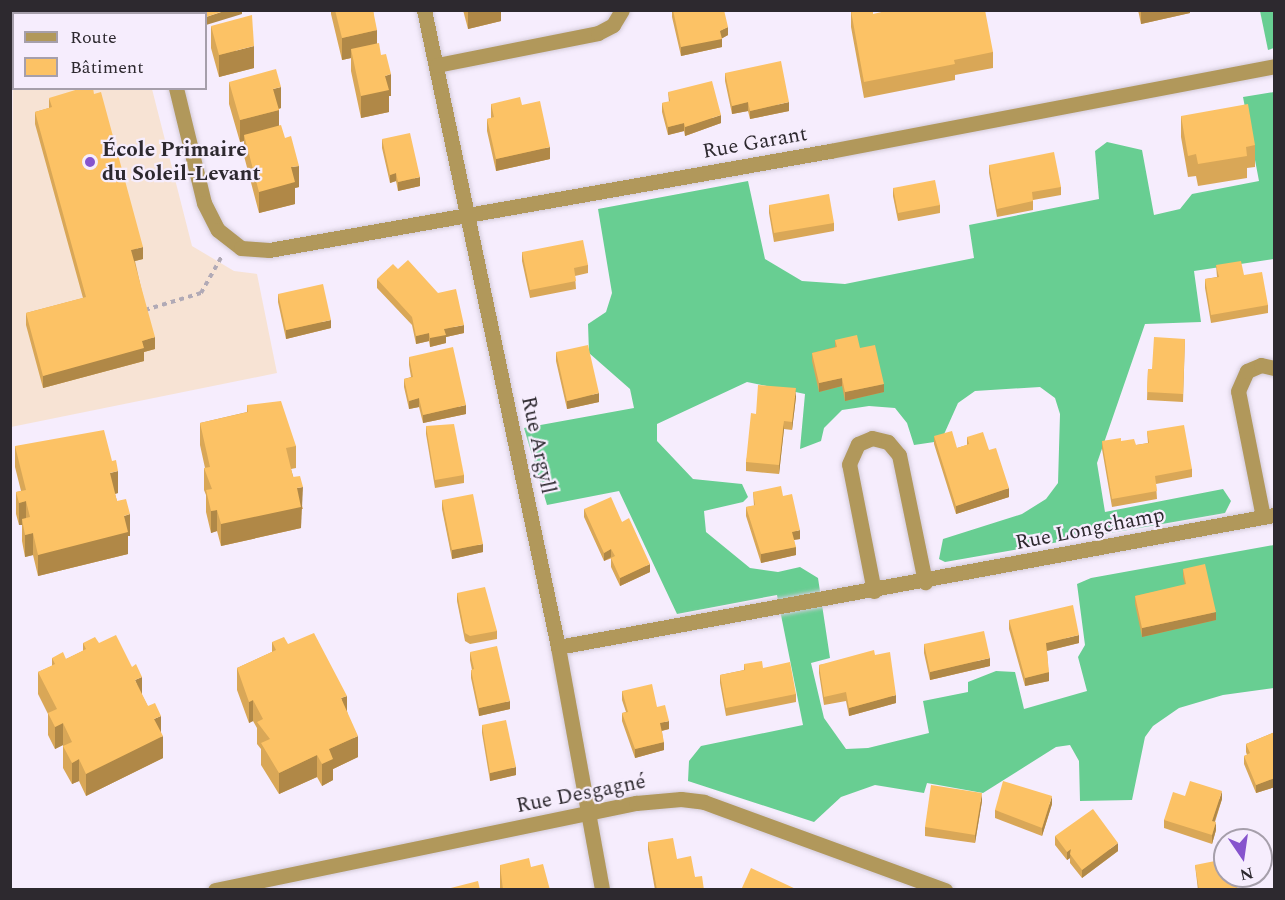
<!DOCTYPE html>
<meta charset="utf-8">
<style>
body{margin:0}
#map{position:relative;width:1285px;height:900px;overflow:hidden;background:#f6edfd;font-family:Spectral,serif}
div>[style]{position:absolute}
.education>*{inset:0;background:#f7e3d4}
.forest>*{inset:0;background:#68ce92}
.path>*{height:4px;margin-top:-2px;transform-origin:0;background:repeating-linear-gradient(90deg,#b1aab6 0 4.5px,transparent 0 9px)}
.roads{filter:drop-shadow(0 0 2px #d2cad8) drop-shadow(0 0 2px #d2cad8)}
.minor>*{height:15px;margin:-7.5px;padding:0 7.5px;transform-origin:7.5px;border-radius:7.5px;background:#b1985b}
.wall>*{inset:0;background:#d9a757}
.shaded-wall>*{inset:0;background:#b08847}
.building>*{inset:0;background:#fcc265}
.dots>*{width:16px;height:16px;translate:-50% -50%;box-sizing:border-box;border:3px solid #f6edfd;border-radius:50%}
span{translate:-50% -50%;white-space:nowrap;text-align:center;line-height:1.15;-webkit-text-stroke:4.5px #f6edfd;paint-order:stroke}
.street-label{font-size:21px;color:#2d292f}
.poi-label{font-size:21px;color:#2d292f;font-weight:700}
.left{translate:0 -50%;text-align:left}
.frame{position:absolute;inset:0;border:12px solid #2d292f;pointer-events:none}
.legend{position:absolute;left:12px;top:12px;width:195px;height:78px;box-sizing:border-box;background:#f6edfd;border:2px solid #a69fab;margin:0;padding:8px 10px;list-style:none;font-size:18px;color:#2d292f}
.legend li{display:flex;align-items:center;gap:12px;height:30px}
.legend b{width:30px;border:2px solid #a69fab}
.north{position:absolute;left:1213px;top:828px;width:60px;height:60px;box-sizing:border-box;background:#f6edfd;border:2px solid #a69fab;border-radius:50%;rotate:167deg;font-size:16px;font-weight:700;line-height:24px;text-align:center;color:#2d292f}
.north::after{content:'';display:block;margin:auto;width:21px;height:27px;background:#8654cd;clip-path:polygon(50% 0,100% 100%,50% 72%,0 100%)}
</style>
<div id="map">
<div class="education">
<div style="clip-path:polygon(13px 21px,14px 88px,152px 89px,192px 246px,234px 271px,257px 274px,277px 373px,11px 427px)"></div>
</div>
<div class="forest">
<div style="clip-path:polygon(1260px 11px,1274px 11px,1274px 48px,1268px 50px)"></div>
<div style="clip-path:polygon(1274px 92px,1274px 259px,1194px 271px,1201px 322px,1145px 324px,1097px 463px,1105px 512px,1223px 489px,1231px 501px,1225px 513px,945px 562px,939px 559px,943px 539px,1022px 514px,1046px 499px,1058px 483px,1060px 414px,1055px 398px,1040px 387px,975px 391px,958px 403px,941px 441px,914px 445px,907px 423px,895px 408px,869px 406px,842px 410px,824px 428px,821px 441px,800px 449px,805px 394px,747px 382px,657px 424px,657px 441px,693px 479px,742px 484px,748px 497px,743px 502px,704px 511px,706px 532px,750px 568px,778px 572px,800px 567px,818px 578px,830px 658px,811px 663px,824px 718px,846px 749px,868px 748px,929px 733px,923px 701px,968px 692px,968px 682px,996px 671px,1015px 672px,1024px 709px,1087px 691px,1078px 657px,1085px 645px,1077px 584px,1091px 578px,1274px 545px,1274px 688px,1223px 695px,1179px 708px,1153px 726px,1145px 737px,1132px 800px,1080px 801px,1079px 761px,1070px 745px,1056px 747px,983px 793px,927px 783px,924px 793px,875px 785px,841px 797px,814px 822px,688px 781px,689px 761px,701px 746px,803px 725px,777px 595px,677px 614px,619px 491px,547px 505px,524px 428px,634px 408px,630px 389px,589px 353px,588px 324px,606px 312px,612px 293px,598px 209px,748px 181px,765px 259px,802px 281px,845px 284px,974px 258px,969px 225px,1099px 199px,1095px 151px,1107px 142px,1142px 150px,1154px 215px,1180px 209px,1192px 194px,1259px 181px,1243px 97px)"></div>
</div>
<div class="path">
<div style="left:145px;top:310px;width:59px;rotate:-16.9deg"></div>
<div style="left:201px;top:293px;width:43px;rotate:-60.4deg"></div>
</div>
<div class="roads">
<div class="minor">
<div style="left:157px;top:10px;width:4px;rotate:76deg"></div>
<div style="left:424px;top:10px;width:651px;rotate:78.12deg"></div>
<div style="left:558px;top:647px;width:247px;rotate:79.7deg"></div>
<div style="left:437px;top:65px;width:164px;rotate:-11.2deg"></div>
<div style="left:598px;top:33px;width:17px;rotate:-28deg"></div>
<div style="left:613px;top:25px;width:17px;rotate:-59deg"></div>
<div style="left:176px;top:88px;width:118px;rotate:76.3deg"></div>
<div style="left:204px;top:203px;width:30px;rotate:63deg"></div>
<div style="left:218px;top:230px;width:29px;rotate:38deg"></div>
<div style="left:241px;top:248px;width:28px;rotate:4deg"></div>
<div style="left:269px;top:250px;width:570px;rotate:-10.01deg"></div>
<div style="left:830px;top:151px;width:452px;rotate:-10.8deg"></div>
<div style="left:1263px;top:517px;width:128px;rotate:-101.2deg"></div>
<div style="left:1238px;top:391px;width:22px;rotate:-66deg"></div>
<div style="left:1247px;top:371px;width:15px;rotate:-23deg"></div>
<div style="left:1261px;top:365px;width:13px;rotate:13deg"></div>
<div style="left:874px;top:591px;width:129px;rotate:-101.1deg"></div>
<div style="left:849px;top:464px;width:22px;rotate:-66deg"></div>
<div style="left:858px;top:444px;width:15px;rotate:-23deg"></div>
<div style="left:872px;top:438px;width:16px;rotate:14deg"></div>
<div style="left:888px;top:442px;width:17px;rotate:50deg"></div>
<div style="left:899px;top:455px;width:130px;rotate:78.4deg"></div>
<div style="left:558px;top:647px;width:728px;rotate:-10.45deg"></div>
<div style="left:215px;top:890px;width:430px;rotate:-11.7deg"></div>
<div style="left:636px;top:803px;width:45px;rotate:-5.1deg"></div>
<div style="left:681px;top:799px;width:23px;rotate:7deg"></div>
<div style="left:704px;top:802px;width:257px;rotate:20.1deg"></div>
</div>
</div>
<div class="wall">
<div style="clip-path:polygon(65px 10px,111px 10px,112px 14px,65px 14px)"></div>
<div style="clip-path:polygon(331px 10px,373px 10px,377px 43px,391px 96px,389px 96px,389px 112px,361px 118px,351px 71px,351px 58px,342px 60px,331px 14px)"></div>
<div style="clip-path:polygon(463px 10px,501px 10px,501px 21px,468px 29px)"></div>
<div style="clip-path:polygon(672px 10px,728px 35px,722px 38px,722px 47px,681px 56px,672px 17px)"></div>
<div style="clip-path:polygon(1138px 10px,1190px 10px,1190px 13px,1141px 24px)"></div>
<div style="clip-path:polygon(851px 11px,873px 14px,993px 52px,993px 68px,955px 75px,955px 80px,864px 98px,851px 27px)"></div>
<div style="clip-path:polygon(211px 26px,254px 68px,219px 77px,211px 48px)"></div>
<div style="clip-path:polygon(725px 73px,789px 111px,750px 119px,748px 111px,732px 114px,725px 81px)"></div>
<div style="clip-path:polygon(229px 82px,281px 108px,279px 109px,279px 125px,299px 187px,295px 188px,295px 204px,259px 213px,244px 156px,244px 141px,240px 142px,229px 104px)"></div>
<div style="clip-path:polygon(668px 92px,721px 123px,685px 136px,684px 131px,668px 135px,662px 112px,662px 103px,669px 102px)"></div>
<div style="clip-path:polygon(49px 98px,143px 259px,135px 261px,155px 349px,144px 352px,144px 361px,43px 388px,26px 325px,26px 313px,83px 298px,35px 124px,35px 112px,49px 108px)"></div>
<div style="clip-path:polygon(491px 104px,522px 105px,550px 159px,496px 171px,487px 131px,487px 119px,491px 118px)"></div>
<div style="clip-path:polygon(1181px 116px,1255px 145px,1255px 167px,1247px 168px,1247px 178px,1198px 186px,1196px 176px,1188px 177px,1181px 137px)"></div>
<div style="clip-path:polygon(382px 139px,420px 186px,398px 191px,396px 181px,390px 183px,382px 148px)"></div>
<div style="clip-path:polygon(989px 165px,1061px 187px,1061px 195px,1033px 200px,1033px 210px,997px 217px,989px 173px)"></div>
<div style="clip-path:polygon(893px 188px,940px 205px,940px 213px,898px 221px,893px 196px)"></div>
<div style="clip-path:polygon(769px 205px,834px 223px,834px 231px,774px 242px,769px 213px)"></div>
<div style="clip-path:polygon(522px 252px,588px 265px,588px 273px,575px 276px,576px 289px,530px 298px,522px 261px)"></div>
<div style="clip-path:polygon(1216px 265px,1268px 305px,1268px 313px,1211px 323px,1205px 288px,1205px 279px,1217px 277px)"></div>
<div style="clip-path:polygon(377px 279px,464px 333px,446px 337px,446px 343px,430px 347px,429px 341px,416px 344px,412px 325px,377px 288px)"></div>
<div style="clip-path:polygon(278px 294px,331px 328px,286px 339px,278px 302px)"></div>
<div style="clip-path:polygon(1185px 339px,1183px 402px,1147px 400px,1148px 369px,1152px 369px)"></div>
<div style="clip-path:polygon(835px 340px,860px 348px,884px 392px,845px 401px,842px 386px,819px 392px,812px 361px,812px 353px,835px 347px)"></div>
<div style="clip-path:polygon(556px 352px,599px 402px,567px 409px,556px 361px)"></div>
<div style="clip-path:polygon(409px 357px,466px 414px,423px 423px,419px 407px,409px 409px,404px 387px,404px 379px,411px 377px,409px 365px)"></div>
<div style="clip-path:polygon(796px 397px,792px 430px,784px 429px,779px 474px,746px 471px,746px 462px,756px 414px)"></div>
<div style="clip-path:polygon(247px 405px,296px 446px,296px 468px,291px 469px,303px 509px,301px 509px,301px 528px,221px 546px,217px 531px,211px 533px,206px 512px,206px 495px,204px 490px,204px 468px,205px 468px,200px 445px,200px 423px,247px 412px)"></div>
<div style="clip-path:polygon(426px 426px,464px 475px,464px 483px,435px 488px,426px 434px)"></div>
<div style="clip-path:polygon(1147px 431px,1192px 469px,1192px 477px,1156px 484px,1157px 499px,1112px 507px,1102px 449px,1102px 441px,1121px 441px,1136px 445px,1148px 443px)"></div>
<div style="clip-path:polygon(934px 436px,957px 448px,967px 445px,967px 437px,989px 450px,1009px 497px,956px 514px,934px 444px)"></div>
<div style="clip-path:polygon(15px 446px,118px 493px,115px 494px,117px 501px,130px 536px,128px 536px,128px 554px,38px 576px,33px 555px,25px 557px,22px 541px,22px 525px,19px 525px,16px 514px,16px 492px,21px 491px,15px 467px)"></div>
<div style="clip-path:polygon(753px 492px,783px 496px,800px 539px,794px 540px,796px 555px,761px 563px,746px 516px,746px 507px,754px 506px)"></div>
<div style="clip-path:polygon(442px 500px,483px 552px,452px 559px,442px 509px)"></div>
<div style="clip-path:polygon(584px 509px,622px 522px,650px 572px,620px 586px,611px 567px,611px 558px,612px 558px,604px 561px,584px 517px)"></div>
<div style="clip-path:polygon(1183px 569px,1216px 620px,1142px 637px,1135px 604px,1135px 596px,1185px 585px,1183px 577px)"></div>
<div style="clip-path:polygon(457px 593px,497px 631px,497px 639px,470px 644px,465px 641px,457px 601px)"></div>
<div style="clip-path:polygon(1009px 620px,1079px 643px,1047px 651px,1049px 681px,1025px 686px,1009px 629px)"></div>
<div style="clip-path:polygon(272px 642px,288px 644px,347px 711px,358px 757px,333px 769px,333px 780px,322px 786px,317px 777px,279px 794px,261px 765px,261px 749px,257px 744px,257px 728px,253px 721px,249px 723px,237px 690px,237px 668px,272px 652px)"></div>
<div style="clip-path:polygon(83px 643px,99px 643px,142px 695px,161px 732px,163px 758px,86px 796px,79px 781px,72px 784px,63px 768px,63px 745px,55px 749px,48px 735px,48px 714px,38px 694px,38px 672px,52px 666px,52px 658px,66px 659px,83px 651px)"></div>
<div style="clip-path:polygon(924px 644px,990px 666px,930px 680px,924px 653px)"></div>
<div style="clip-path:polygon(470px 652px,510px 709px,479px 716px,471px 678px,471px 670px,472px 670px,470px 660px)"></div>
<div style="clip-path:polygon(875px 655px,896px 703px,849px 716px,846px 701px,824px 705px,819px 673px,819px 665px)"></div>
<div style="clip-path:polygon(744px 664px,763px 668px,796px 694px,796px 702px,726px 716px,720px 683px,720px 675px,744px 670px)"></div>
<div style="clip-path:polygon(622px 691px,657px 707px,669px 729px,662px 731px,664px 750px,635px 758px,622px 721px,622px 713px,626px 712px,622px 700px)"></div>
<div style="clip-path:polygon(482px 725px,516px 775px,490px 781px,482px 733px)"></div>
<div style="clip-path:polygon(1275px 732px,1275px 787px,1256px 793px,1244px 764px,1244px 756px,1247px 755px,1246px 752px,1246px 744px)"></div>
<div style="clip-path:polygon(1185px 796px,1222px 799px,1215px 822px,1216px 830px,1212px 844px,1164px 828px,1164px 820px)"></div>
<div style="clip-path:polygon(982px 801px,975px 843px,925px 836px,925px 827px)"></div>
<div style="clip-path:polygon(1052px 804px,1042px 836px,995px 818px,995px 810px)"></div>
<div style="clip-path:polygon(1055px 836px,1118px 851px,1082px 878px,1070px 863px,1070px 858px,1067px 860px,1055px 845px)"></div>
<div style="clip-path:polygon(648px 842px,677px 859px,695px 877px,704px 890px,655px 890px,648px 850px)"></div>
<div style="clip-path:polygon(500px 865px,531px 867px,550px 890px,500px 890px)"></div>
<div style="clip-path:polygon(1195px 865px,1238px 890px,1198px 890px)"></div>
</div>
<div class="shaded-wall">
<div style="clip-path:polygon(227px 10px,242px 10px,242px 14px,206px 25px,206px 17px)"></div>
<div style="clip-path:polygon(468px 10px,501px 10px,501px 21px,468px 29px)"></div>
<div style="clip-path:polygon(1149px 10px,1190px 10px,1190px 13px,1141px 24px,1141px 12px)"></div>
<div style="clip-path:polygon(728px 27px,728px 35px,721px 39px,722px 39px,722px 47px,681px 56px,681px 47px)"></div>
<div style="clip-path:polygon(377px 30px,377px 51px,351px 49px,351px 58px,342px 60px,342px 38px)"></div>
<div style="clip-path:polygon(254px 46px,254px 68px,219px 77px,219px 55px)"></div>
<div style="clip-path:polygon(391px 74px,391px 96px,389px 96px,389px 112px,361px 118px,361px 96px,385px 76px)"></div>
<div style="clip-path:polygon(281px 87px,281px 108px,273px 110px,273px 89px)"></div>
<div style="clip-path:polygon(748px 102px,748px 111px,732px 114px,732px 106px)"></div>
<div style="clip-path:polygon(789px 102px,789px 111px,750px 119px,750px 111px)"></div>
<div style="clip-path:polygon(279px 110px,279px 131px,244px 135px,244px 141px,240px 142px,240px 120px)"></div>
<div style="clip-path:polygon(721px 115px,721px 123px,685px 136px,685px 127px)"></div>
<div style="clip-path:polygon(684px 123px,684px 131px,668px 135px,668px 127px)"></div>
<div style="clip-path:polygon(550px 147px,550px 159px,496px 171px,496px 159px)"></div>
<div style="clip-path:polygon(299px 166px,299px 187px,295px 188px,295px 204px,259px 213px,259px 192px,291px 167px)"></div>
<div style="clip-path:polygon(396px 173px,396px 181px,390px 183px,390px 175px)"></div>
<div style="clip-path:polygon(420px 177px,420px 186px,398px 191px,398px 182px)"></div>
<div style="clip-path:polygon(143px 247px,143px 259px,131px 262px,131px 250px)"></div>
<div style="clip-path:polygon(331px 320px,331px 328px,286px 339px,286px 330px)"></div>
<div style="clip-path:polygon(464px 325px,464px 333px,446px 337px,446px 343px,430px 347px,430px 338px,444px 329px)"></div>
<div style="clip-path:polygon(429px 333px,429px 341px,416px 344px,416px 336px)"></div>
<div style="clip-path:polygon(155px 337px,155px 349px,144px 352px,144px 361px,43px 388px,43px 376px,142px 341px)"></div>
<div style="clip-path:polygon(842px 378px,842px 386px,819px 392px,819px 383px)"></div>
<div style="clip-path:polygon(884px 384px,884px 392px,845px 401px,845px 392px)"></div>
<div style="clip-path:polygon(796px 388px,796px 397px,792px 430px,792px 422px)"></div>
<div style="clip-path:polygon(599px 393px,599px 402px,567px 409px,567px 401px)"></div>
<div style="clip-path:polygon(419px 398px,419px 407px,409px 409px,409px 401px)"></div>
<div style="clip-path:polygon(466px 405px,466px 414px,423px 423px,423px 415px)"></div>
<div style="clip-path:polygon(784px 421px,784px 429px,779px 474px,779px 465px)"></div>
<div style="clip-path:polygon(118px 471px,118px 493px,110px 495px,110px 473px)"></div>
<div style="clip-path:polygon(303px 487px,301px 528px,221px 546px,221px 524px,297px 488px)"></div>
<div style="clip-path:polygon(1009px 488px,1009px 497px,956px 514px,956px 506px)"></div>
<div style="clip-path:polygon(26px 501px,26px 523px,22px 519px,22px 525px,19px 525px,19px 503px)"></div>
<div style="clip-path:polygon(217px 510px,217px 531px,211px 533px,211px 511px)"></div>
<div style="clip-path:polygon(130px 514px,130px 536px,128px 536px,128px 554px,38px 576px,38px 555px,124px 516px)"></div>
<div style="clip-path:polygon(800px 530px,800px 539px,792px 540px,792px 532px)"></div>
<div style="clip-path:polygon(33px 533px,33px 555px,25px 557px,25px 535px)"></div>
<div style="clip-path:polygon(483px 544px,483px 552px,452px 559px,452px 550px)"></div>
<div style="clip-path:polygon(796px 547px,796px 555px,761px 563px,761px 554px)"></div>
<div style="clip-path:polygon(611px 549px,611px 557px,604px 561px,604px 553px)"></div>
<div style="clip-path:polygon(650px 564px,650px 572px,620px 586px,620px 578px)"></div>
<div style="clip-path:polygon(1216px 612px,1216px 620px,1142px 637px,1142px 628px)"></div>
<div style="clip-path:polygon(1079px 635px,1079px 643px,1046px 651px,1046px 643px)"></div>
<div style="clip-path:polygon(990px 658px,990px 666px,930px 680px,930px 672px)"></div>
<div style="clip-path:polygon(1049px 672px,1049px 681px,1025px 686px,1025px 678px)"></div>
<div style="clip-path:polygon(142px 677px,142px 699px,135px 680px)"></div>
<div style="clip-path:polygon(896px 695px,896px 703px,849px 716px,849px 708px)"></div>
<div style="clip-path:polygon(347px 696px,347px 718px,341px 698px)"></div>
<div style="clip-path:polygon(253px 700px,253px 721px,249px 723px,249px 702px)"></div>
<div style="clip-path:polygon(510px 701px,510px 709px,479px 716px,479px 708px)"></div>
<div style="clip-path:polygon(161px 716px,161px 737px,163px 736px,163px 758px,86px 796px,86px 774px,154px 719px)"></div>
<div style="clip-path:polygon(669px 721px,669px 729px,660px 731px,660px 723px)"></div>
<div style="clip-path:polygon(63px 723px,63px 745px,55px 749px,55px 727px)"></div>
<div style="clip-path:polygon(358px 736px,358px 757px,333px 769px,333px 780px,322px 786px,322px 764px,329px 749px)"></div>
<div style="clip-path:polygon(664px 742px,664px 750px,635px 758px,635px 749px)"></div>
<div style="clip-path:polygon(317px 755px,317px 777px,279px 794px,279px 773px)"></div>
<div style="clip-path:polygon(79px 759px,79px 781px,72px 784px,72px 763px)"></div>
<div style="clip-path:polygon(516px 767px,516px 775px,490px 781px,490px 773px)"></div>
<div style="clip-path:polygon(1275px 778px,1275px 787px,1256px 793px,1256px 785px)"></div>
<div style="clip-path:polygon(1222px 791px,1222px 799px,1212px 829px,1212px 821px)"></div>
<div style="clip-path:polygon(982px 793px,982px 801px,975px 843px,975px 835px)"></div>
<div style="clip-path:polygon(1052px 796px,1052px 804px,1042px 836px,1042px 828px)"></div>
<div style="clip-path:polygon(1216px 822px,1216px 830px,1212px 844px,1212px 835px)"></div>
<div style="clip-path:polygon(1118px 843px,1118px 851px,1082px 878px,1082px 870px)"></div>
<div style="clip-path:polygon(1071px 849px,1070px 858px,1067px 860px,1067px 852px)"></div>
</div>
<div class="building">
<div style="clip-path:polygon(69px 10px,111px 10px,112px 14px,70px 14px)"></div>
<div style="clip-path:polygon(204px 10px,227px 10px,206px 17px)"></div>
<div style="clip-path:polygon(335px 10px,373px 10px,377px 30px,342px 38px)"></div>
<div style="clip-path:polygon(673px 10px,724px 10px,728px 27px,720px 31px,722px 39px,681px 47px)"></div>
<div style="clip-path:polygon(855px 10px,873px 10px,873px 14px,890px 10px,985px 10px,993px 52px,954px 60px,955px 64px,864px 82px,851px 11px)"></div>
<div style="clip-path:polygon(252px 15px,254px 46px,219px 55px,211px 26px)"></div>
<div style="clip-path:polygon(379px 43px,381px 55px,386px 54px,391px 74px,385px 76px,389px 90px,361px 96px,351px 49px)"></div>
<div style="clip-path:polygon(781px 61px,789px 102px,750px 111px,748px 102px,732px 106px,725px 73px)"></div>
<div style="clip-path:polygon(276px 69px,281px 87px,273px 89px,279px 110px,240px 120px,229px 82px)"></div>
<div style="clip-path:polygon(712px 81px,721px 115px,685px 127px,684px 123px,668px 127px,662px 103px,670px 101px,668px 92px)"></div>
<div style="clip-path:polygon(82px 88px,93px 88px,94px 94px,101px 92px,143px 247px,131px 250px,155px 337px,142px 341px,144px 348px,43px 376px,26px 313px,86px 297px,35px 112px,52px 107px,49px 98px)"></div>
<div style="clip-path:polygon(520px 97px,522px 105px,540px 101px,550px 147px,496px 159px,487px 119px,494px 117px,491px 104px)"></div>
<div style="clip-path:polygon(1248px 104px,1255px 145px,1246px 147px,1247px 156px,1198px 164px,1196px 154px,1188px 156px,1181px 116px)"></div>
<div style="clip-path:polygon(281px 125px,285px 138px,291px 136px,299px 166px,291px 167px,295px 182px,259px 192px,244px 135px)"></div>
<div style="clip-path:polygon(410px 133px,420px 177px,398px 182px,396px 173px,390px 175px,382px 139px)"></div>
<div style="clip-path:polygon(1054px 152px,1061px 187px,1032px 192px,1033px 201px,997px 209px,989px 165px)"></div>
<div style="clip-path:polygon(935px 180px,940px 205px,898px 213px,893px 188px)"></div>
<div style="clip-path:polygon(829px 194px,834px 223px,774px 233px,769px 205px)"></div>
<div style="clip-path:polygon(583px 240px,588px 265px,574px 268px,576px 281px,530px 290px,522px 252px)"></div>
<div style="clip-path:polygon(408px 260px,438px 293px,456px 289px,464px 325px,444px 329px,446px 335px,430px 338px,429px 333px,416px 336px,412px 317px,377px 279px,393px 264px,398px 269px)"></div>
<div style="clip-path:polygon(1241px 261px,1244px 275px,1262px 272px,1268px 305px,1211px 315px,1205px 279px,1219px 277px,1216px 265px)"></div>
<div style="clip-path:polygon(323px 284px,331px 320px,286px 330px,278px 294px)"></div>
<div style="clip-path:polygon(857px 335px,860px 348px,875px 345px,884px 384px,845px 392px,842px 378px,819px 383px,812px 353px,837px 347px,835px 340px)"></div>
<div style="clip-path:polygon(1154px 337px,1185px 339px,1183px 394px,1147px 392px,1148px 369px,1152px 369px)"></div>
<div style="clip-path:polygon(588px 345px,599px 393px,567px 401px,556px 352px)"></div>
<div style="clip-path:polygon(453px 347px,466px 405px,423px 415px,419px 398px,409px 401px,404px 379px,413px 377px,409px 357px)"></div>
<div style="clip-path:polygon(758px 385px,796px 388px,792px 422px,784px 421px,779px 465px,746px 462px,751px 413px,756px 414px)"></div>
<div style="clip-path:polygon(281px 401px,296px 446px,286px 448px,293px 477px,300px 476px,303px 487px,297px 488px,301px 507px,221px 524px,217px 510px,211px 511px,206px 490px,212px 489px,204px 468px,210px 467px,200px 423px,248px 412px,247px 405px)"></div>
<div style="clip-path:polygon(454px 424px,464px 475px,435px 480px,426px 426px)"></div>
<div style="clip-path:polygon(1184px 425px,1192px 469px,1155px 476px,1157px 491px,1112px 499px,1102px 441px,1121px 438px,1121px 441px,1134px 439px,1136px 445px,1149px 443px,1147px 431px)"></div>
<div style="clip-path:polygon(104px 430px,112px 461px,116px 460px,118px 471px,110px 473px,117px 501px,126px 499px,130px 514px,124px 516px,128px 532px,38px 555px,33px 533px,25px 535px,22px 519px,30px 517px,26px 501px,19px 503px,16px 492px,26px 490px,15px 446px)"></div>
<div style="clip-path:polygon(952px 431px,957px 448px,969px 444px,967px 437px,983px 432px,989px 450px,996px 448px,1009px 488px,956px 506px,934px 436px)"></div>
<div style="clip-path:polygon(781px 486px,783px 496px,792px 494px,800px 530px,792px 532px,796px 547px,761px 554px,746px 507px,755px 505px,753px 492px)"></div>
<div style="clip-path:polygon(473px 494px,483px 544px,452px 550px,442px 500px)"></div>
<div style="clip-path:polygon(611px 497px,622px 522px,629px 518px,650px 564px,620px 578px,611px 558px,615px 556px,611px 549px,604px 553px,584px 509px)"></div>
<div style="clip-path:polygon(1205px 564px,1216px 612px,1142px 628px,1135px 596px,1186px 584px,1183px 569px)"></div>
<div style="clip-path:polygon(485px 587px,497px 631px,470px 636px,465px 633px,457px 593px)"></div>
<div style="clip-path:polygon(1073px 605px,1079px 635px,1046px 643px,1049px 672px,1025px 678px,1009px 620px)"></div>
<div style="clip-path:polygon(984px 631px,990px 658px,930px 672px,924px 644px)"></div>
<div style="clip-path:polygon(314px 633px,347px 696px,341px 698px,358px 736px,329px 749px,333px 759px,322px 764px,317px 755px,279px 773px,261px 743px,270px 739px,257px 722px,263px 719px,253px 700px,249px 702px,237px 668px,276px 650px,272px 642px,284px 637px,288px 644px)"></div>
<div style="clip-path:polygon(116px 635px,132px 667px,136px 664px,142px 677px,135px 680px,148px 706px,155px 703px,161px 716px,154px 719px,163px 736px,86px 774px,79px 759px,72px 763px,63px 746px,72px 742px,63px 723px,55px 727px,48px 713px,57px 709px,38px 672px,55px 664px,52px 658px,63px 652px,66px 659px,86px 649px,83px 643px,95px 637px,99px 643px)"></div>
<div style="clip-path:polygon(497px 646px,510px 701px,479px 708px,471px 670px,474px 669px,470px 652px)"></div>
<div style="clip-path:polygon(874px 650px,875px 655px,890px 652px,896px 695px,849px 708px,846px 692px,824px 697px,819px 665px)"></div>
<div style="clip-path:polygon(762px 661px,763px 668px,790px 662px,796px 694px,726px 708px,720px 675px,745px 670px,744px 664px)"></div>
<div style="clip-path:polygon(652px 684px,657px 707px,665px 705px,669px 721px,660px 723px,664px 742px,635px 749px,622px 713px,628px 712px,622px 691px)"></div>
<div style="clip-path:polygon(506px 720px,516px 767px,490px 773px,482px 725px)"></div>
<div style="clip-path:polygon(1275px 732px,1275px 778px,1256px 785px,1244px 756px,1250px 753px,1246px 744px)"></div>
<div style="clip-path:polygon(1003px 781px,1052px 796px,1042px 828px,995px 810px)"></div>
<div style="clip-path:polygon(1190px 781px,1222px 791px,1212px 821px,1216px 822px,1212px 835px,1164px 820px,1173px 792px,1185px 796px)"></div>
<div style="clip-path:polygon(931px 785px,982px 793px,975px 835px,925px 827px)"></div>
<div style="clip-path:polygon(1093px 809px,1118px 843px,1082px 870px,1070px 854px,1071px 849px,1067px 852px,1055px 836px)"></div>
<div style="clip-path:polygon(673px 838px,677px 859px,691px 856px,695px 877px,702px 876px,704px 890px,657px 890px,648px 842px)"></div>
<div style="clip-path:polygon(529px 858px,531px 867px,543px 864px,550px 890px,503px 890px,500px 865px)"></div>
<div style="clip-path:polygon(1225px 859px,1225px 876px,1235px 876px,1238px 890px,1199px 890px,1195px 865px)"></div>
<div style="clip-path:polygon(751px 868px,798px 890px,741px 890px)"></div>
<div style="clip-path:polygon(478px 881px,480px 890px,443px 890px)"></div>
</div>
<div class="dots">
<div style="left:90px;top:162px;background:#8654cd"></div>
</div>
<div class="street-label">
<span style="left:755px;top:143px;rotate:-10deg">Rue Garant</span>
<span style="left:538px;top:445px;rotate:78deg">Rue Argyll</span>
<span style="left:1090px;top:529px;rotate:-11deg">Rue Longchamp</span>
<span style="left:581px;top:794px;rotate:-11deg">Rue Desgagné</span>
</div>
<div class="poi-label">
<span class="left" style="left:102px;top:162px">École Primaire<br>du Soleil-Levant</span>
</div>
<div class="frame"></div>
<ul class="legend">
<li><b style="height:8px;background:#b1985b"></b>Route</li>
<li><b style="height:16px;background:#fcc265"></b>Bâtiment</li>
</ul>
<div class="north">N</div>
</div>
